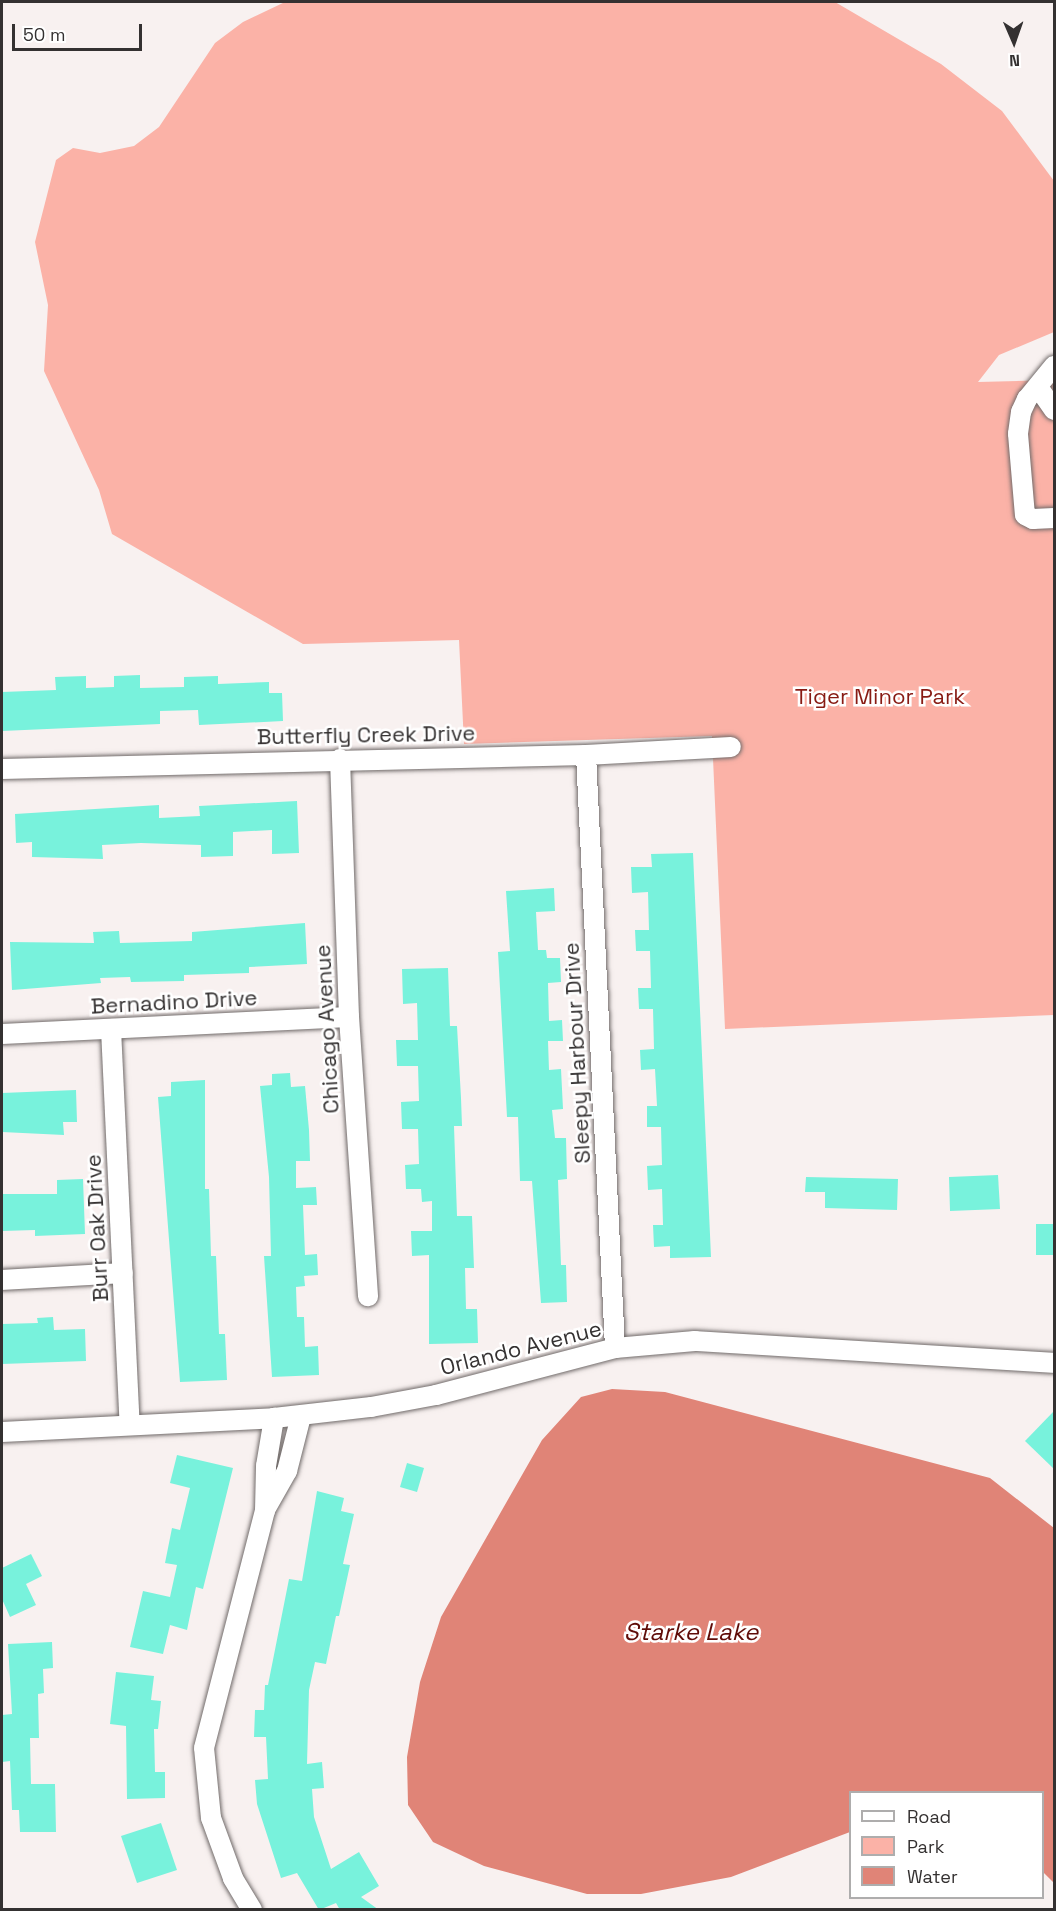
<!DOCTYPE html>
<style>
body{margin:0}
#map{position:relative;width:1056px;height:1911px;overflow:hidden;background:#f8f1f0;font-family:"Space Grotesk",sans-serif}
div>[style]{position:absolute}
.green>*{inset:0;background:#fbb2a7}
.water>*{inset:0;background:#e08477}
.building>*{inset:0;background:#78f2dc}
.roads{filter:drop-shadow(0 0 2px #716b6a) drop-shadow(0 0 2px #716b6a)}
.minor>*{height:20px;margin:-10px;padding:0 10px;transform-origin:10px;border-radius:10px;background:#fff}
span{translate:-50% -50%;white-space:nowrap;text-align:center;line-height:1.15;-webkit-text-stroke:5px #fff;paint-order:stroke}
.park-label{font-size:22px;color:#881b14}
.street-label{font-size:22px;color:#343131}
.water-label{font-size:24px;color:#5f0c08;font-style:italic}
.frame{position:absolute;inset:0;border:3px solid #343131;pointer-events:none}
.legend{position:absolute;left:849px;top:1791px;width:195px;height:108px;box-sizing:border-box;background:#fff;border:2px solid #aeadad;margin:0;padding:8px 10px;list-style:none;font-size:18px;color:#343131}
.legend li{display:flex;align-items:center;gap:12px;height:30px}
.legend b{width:30px;border:2px solid #aeadad}
.north{position:absolute;left:984px;top:12px;width:60px;height:60px;-webkit-text-stroke:4px #fff;paint-order:stroke;rotate:178deg;font-size:16px;font-weight:700;line-height:24px;text-align:center;color:#343131}
.north::after{content:'';display:block;margin:auto;width:21px;height:27px;background:#343131;clip-path:polygon(50% 0,100% 100%,50% 72%,0 100%)}
.scale{position:absolute;left:12px;top:24px;width:130px;height:27px;box-sizing:border-box;border:3px solid #343131;border-top:0;padding-left:8px;font-size:18px;line-height:21px;white-space:nowrap;color:#343131;-webkit-text-stroke:4px #fff;paint-order:stroke}
</style>
<div id="map">
<div class="green">
<div style="clip-path:polygon(285px 2px,835px 2px,941px 64px,1002px 111px,1054px 181px,1054px 332px,999px 355px,978px 382px,1054px 380px,1054px 1015px,725px 1029px,712px 736px,464px 744px,459px 640px,303px 644px,112px 534px,99px 490px,44px 371px,48px 305px,35px 242px,56px 160px,73px 148px,100px 153px,134px 146px,159px 127px,215px 43px,243px 22px)"></div>
</div>
<div class="water">
<div style="clip-path:polygon(612px 1389px,665px 1392px,990px 1478px,1054px 1528px,1054px 1883px,1043px 1872px,1042px 1792px,850px 1792px,850px 1832px,731px 1877px,641px 1894px,587px 1894px,484px 1866px,433px 1842px,408px 1805px,407px 1757px,420px 1682px,441px 1617px,542px 1440px,581px 1397px)"></div>
</div>
<div class="building">
<div style="clip-path:polygon(140px 675px,140px 688px,184px 687px,184px 677px,218px 676px,218px 684px,269px 682px,269px 693px,282px 693px,283px 721px,199px 725px,198px 710px,160px 711px,160px 724px,2px 731px,2px 692px,56px 690px,55px 677px,86px 676px,86px 688px,114px 687px,114px 676px)"></div>
<div style="clip-path:polygon(297px 801px,299px 853px,272px 854px,272px 830px,233px 832px,233px 856px,201px 857px,201px 845px,141px 843px,102px 845px,103px 859px,32px 857px,32px 842px,16px 843px,15px 814px,159px 805px,159px 818px,200px 816px,199px 806px)"></div>
<div style="clip-path:polygon(693px 853px,711px 1257px,670px 1258px,670px 1246px,654px 1247px,653px 1225px,663px 1225px,662px 1189px,648px 1190px,647px 1166px,662px 1165px,661px 1127px,647px 1127px,647px 1106px,657px 1106px,655px 1069px,641px 1070px,640px 1050px,654px 1049px,653px 1009px,639px 1009px,638px 988px,651px 988px,650px 951px,636px 951px,635px 930px,649px 930px,648px 892px,632px 893px,631px 867px,652px 867px,651px 854px)"></div>
<div style="clip-path:polygon(554px 888px,555px 911px,536px 912px,538px 950px,546px 950px,547px 958px,560px 958px,561px 982px,548px 983px,549px 1021px,562px 1020px,563px 1041px,548px 1041px,549px 1070px,561px 1069px,563px 1109px,552px 1110px,555px 1138px,566px 1138px,567px 1179px,558px 1180px,561px 1265px,566px 1265px,567px 1302px,541px 1303px,532px 1181px,520px 1181px,518px 1117px,507px 1117px,498px 952px,510px 951px,506px 891px)"></div>
<div style="clip-path:polygon(305px 923px,307px 964px,249px 967px,249px 973px,184px 975px,184px 981px,131px 982px,130px 977px,100px 978px,101px 983px,12px 990px,10px 942px,94px 943px,93px 932px,119px 931px,120px 943px,192px 941px,192px 932px)"></div>
<div style="clip-path:polygon(448px 968px,450px 1026px,457px 1026px,461px 1098px,462px 1126px,454px 1126px,457px 1216px,472px 1216px,474px 1268px,465px 1268px,466px 1309px,477px 1309px,478px 1343px,429px 1344px,429px 1255px,412px 1256px,411px 1231px,432px 1231px,432px 1201px,422px 1202px,421px 1189px,406px 1189px,405px 1165px,419px 1164px,418px 1129px,402px 1129px,401px 1102px,419px 1101px,418px 1066px,397px 1066px,396px 1040px,418px 1040px,417px 1003px,403px 1004px,402px 969px)"></div>
<div style="clip-path:polygon(290px 1073px,291px 1087px,305px 1086px,309px 1130px,310px 1161px,296px 1161px,296px 1188px,316px 1187px,317px 1205px,303px 1205px,305px 1255px,317px 1254px,318px 1275px,304px 1276px,305px 1286px,296px 1287px,297px 1317px,304px 1317px,305px 1347px,318px 1346px,319px 1375px,272px 1377px,264px 1256px,271px 1256px,269px 1177px,260px 1086px,272px 1085px,272px 1074px)"></div>
<div style="clip-path:polygon(205px 1080px,205px 1189px,209px 1189px,211px 1256px,216px 1256px,219px 1334px,225px 1334px,227px 1380px,180px 1382px,158px 1097px,171px 1096px,171px 1082px)"></div>
<div style="clip-path:polygon(76px 1090px,77px 1122px,63px 1122px,64px 1135px,2px 1132px,2px 1093px)"></div>
<div style="clip-path:polygon(998px 1175px,1000px 1209px,950px 1211px,949px 1177px)"></div>
<div style="clip-path:polygon(806px 1177px,898px 1179px,897px 1210px,825px 1208px,825px 1192px,805px 1192px)"></div>
<div style="clip-path:polygon(83px 1179px,85px 1234px,35px 1236px,35px 1230px,2px 1231px,2px 1194px,57px 1194px,57px 1180px)"></div>
<div style="clip-path:polygon(1036px 1224px,1054px 1224px,1054px 1255px,1036px 1255px)"></div>
<div style="clip-path:polygon(53px 1317px,54px 1330px,85px 1329px,86px 1361px,2px 1364px,2px 1324px,38px 1323px,37px 1318px)"></div>
<div style="clip-path:polygon(1054px 1411px,1054px 1469px,1025px 1441px)"></div>
<div style="clip-path:polygon(177px 1455px,233px 1468px,203px 1589px,196px 1587px,187px 1630px,170px 1625px,163px 1654px,130px 1647px,143px 1591px,170px 1597px,177px 1565px,165px 1563px,172px 1528px,180px 1530px,190px 1488px,170px 1483px)"></div>
<div style="clip-path:polygon(407px 1463px,424px 1468px,417px 1492px,400px 1487px)"></div>
<div style="clip-path:polygon(317px 1491px,344px 1498px,341px 1511px,354px 1514px,343px 1564px,350px 1565px,339px 1616px,336px 1616px,326px 1664px,315px 1662px,309px 1690px,307px 1764px,322px 1762px,324px 1788px,312px 1789px,314px 1817px,331px 1869px,359px 1852px,379px 1886px,361px 1897px,379px 1910px,340px 1910px,336px 1903px,319px 1910px,297px 1873px,281px 1878px,257px 1804px,255px 1780px,268px 1779px,266px 1737px,254px 1737px,255px 1710px,264px 1710px,265px 1685px,268px 1685px,289px 1579px,302px 1581px)"></div>
<div style="clip-path:polygon(31px 1554px,42px 1576px,26px 1584px,36px 1605px,10px 1617px,2px 1599px,2px 1568px)"></div>
<div style="clip-path:polygon(52px 1642px,53px 1668px,43px 1669px,44px 1693px,38px 1694px,39px 1738px,30px 1738px,31px 1784px,55px 1784px,56px 1832px,20px 1832px,19px 1810px,12px 1810px,10px 1761px,2px 1762px,2px 1715px,12px 1714px,8px 1644px)"></div>
<div style="clip-path:polygon(116px 1672px,154px 1676px,151px 1700px,161px 1701px,158px 1729px,154px 1729px,155px 1772px,165px 1772px,165px 1798px,127px 1799px,126px 1726px,110px 1724px)"></div>
<div style="clip-path:polygon(161px 1823px,177px 1870px,137px 1883px,121px 1836px)"></div>
</div>
<div class="roads">
<div class="minor">
<div style="left:1054px;top:366px;width:43px;rotate:129.3deg"></div>
<div style="left:1027px;top:399px;width:14px;rotate:115deg"></div>
<div style="left:1021px;top:412px;width:22px;rotate:98deg"></div>
<div style="left:1018px;top:434px;width:81px;rotate:85.1deg"></div>
<div style="left:1025px;top:515px;width:9px;rotate:27deg"></div>
<div style="left:1033px;top:519px;width:21px;rotate:-3deg"></div>
<div style="left:1038px;top:387px;width:28px;rotate:55deg"></div>
<div style="left:586px;top:755px;width:594px;rotate:87.2deg"></div>
<div style="left:340px;top:759px;width:258px;rotate:88deg"></div>
<div style="left:349px;top:1017px;width:280px;rotate:86.1deg"></div>
<div style="left:2px;top:769px;width:584px;rotate:-1.37deg"></div>
<div style="left:586px;top:755px;width:145px;rotate:-3.2deg"></div>
<div style="left:111px;top:1029px;width:396px;rotate:87.3deg"></div>
<div style="left:2px;top:1034px;width:347px;rotate:-2.8deg"></div>
<div style="left:2px;top:1280px;width:121px;rotate:-3.3deg"></div>
<div style="left:2px;top:1432px;width:272px;rotate:-2.9deg"></div>
<div style="left:274px;top:1418px;width:98px;rotate:-6.5deg"></div>
<div style="left:371px;top:1407px;width:66px;rotate:-10.5deg"></div>
<div style="left:436px;top:1395px;width:185px;rotate:-14.7deg"></div>
<div style="left:615px;top:1348px;width:80px;rotate:-5deg"></div>
<div style="left:695px;top:1341px;width:360px;rotate:3.5deg"></div>
<div style="left:266px;top:1508px;width:43px;rotate:-60.4deg"></div>
<div style="left:287px;top:1471px;width:57px;rotate:-75.7deg"></div>
<div style="left:252px;top:1910px;width:37px;rotate:-121deg"></div>
<div style="left:233px;top:1878px;width:64px;rotate:-110.1deg"></div>
<div style="left:211px;top:1818px;width:70px;rotate:-95.7deg"></div>
<div style="left:204px;top:1748px;width:245px;rotate:-75.6deg"></div>
<div style="left:265px;top:1511px;width:45px;rotate:-88.7deg"></div>
<div style="left:266px;top:1466px;width:49px;rotate:-80.5deg"></div>
</div>
</div>
<div class="park-label">
<span style="left:880px;top:697px">Tiger Minor Park</span>
</div>
<div class="street-label">
<span style="left:366px;top:735px;rotate:-1deg">Butterfly Creek Drive</span>
<span style="left:174px;top:1002px;rotate:-3deg">Bernadino Drive</span>
<span style="left:327px;top:1029px;rotate:-93deg">Chicago Avenue</span>
<span style="left:577px;top:1053px;rotate:-93deg">Sleepy Harbour Drive</span>
<span style="left:97px;top:1228px;rotate:-93deg">Burr Oak Drive</span>
<span style="left:521px;top:1348px;rotate:-14deg">Orlando Avenue</span>
</div>
<div class="water-label">
<span style="left:691px;top:1632px">Starke Lake</span>
</div>
<div class="frame"></div>
<ul class="legend">
<li><b style="height:8px;background:#fff"></b>Road</li>
<li><b style="height:16px;background:#fbb2a7"></b>Park</li>
<li><b style="height:16px;background:#e08477"></b>Water</li>
</ul>
<div class="north">N</div>
<div class="scale">50 m</div>
</div>
